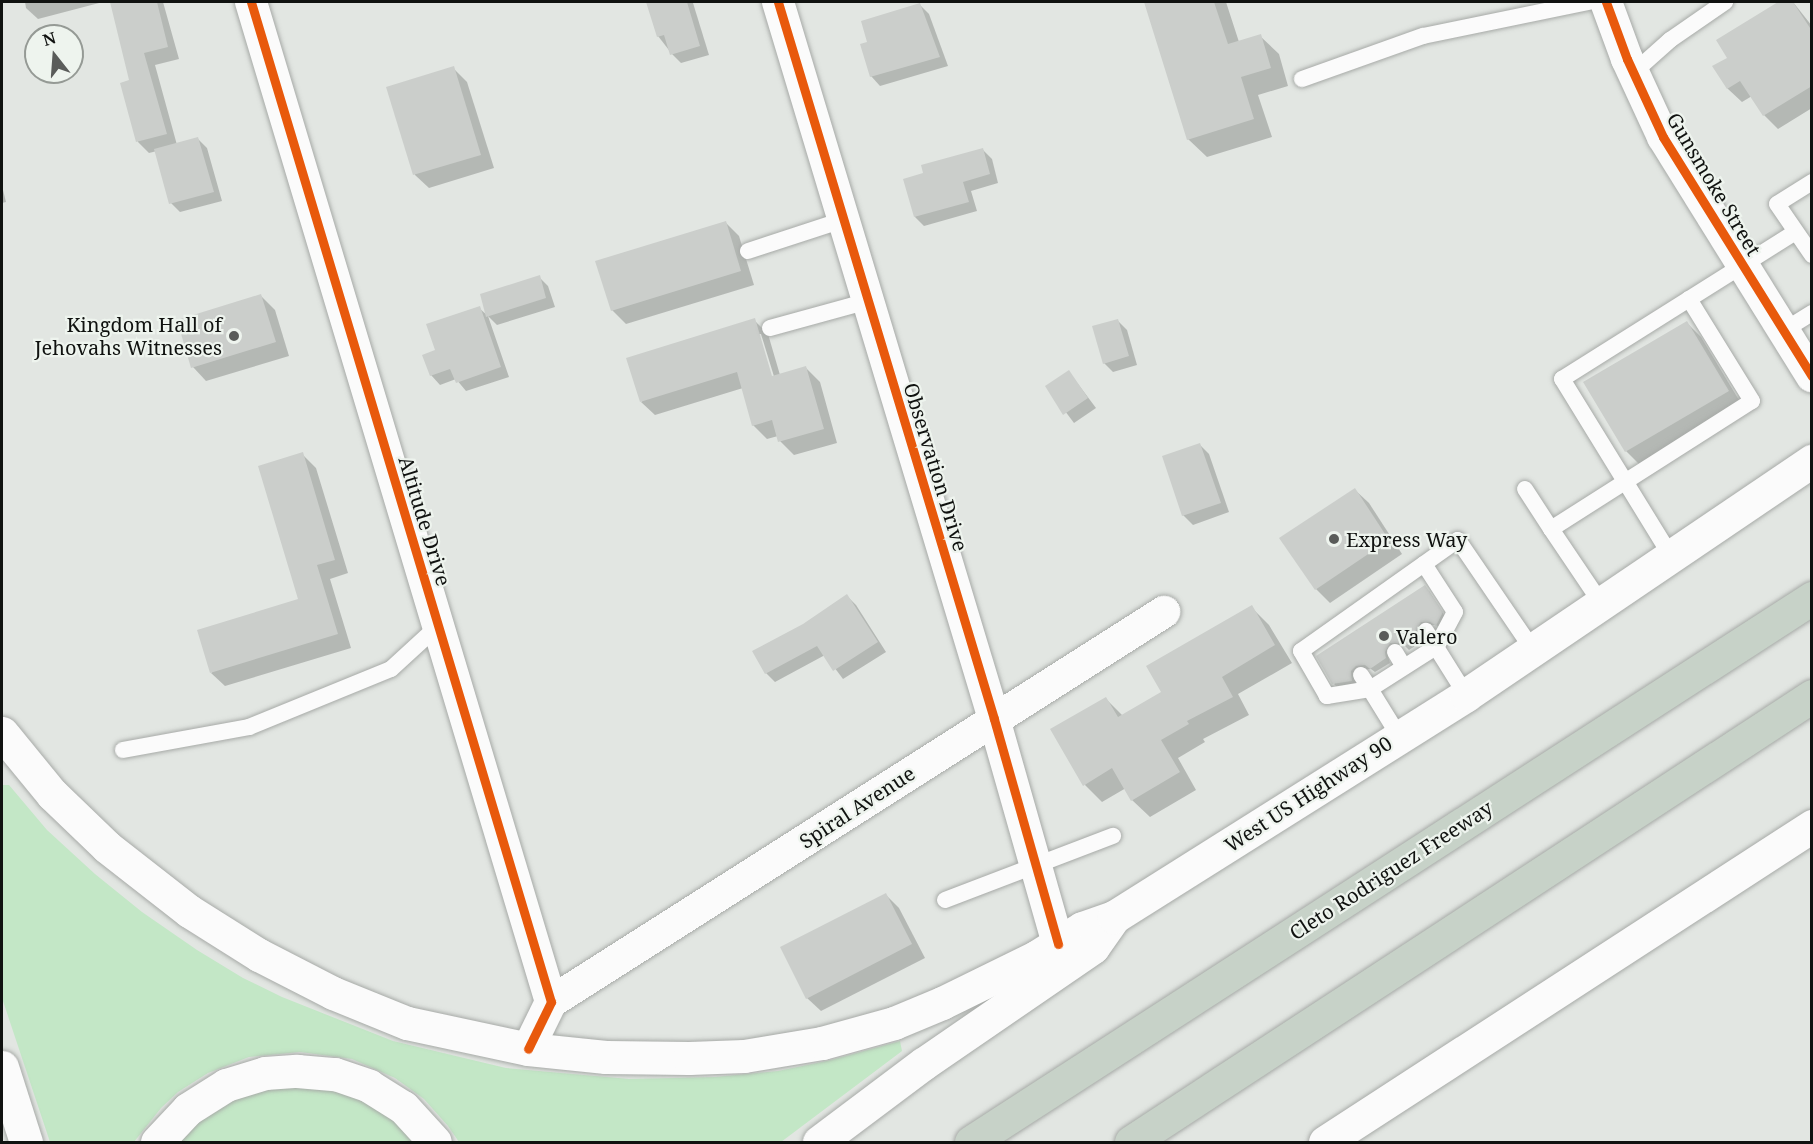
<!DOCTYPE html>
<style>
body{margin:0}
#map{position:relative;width:1813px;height:1144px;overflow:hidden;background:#e2e6e2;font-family:"Noto Serif",serif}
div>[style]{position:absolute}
.green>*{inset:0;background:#c3e7c6}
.shadow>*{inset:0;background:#0003}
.building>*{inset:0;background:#cbcecb}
.roads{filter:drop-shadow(0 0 2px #a7aaa7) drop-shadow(0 0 2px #a7aaa7)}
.service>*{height:16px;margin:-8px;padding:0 8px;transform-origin:8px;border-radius:8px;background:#fbfbfb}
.minor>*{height:32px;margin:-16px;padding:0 16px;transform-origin:16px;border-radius:16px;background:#fbfbfb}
.secondary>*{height:33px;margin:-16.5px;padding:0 16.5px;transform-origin:16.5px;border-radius:16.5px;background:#fbfbfb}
.motorway>*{height:33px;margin:-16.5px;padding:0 16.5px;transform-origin:16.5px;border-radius:16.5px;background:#c7d2c8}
.cycleway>*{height:9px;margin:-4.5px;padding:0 4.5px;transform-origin:4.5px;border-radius:4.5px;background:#e8590c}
.dots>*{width:16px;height:16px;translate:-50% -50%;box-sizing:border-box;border:3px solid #eef4ee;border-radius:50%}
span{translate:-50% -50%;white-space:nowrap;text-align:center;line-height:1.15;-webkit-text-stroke:4.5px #eef4ee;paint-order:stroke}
.street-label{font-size:20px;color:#101210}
.poi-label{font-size:20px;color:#101210}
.right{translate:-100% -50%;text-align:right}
.left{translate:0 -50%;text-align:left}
.frame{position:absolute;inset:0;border:3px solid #101210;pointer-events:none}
.north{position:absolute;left:24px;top:24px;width:60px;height:60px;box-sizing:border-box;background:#eef4ee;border:2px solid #959a95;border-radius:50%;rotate:343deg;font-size:16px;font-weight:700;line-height:24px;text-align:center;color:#101210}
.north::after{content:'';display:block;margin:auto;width:21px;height:27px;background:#5a5c5a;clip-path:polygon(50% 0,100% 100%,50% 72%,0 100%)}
</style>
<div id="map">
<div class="green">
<div style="clip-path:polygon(2px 785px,9px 785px,47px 830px,95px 874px,142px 912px,197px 950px,243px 978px,282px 997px,393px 1041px,506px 1068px,629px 1079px,715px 1077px,778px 1071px,831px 1060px,900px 1041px,902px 1051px,781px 1142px,459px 1142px,448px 1126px,424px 1099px,395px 1078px,352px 1059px,300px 1052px,249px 1057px,208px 1073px,178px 1092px,161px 1108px,134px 1142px,50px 1142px,2px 998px)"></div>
<div style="clip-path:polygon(267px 1086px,332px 1087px,379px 1106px,419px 1142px,173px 1142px,213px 1107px)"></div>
</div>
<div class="shadow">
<div style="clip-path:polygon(25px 2px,103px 2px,38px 19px,26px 8px)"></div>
<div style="clip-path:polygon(112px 2px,163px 2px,179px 59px,155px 65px,177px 145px,198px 139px,207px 148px,222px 201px,180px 212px,171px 203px,157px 151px,149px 153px,138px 142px,122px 84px,131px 81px)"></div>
<div style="clip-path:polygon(660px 2px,693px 3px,709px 55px,681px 63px,672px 54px,658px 36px,649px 5px)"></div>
<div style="clip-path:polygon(1146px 2px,1226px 2px,1239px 42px,1260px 36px,1279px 54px,1288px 86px,1258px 95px,1272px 137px,1207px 157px,1188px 139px)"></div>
<div style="clip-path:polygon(1781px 2px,1793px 2px,1812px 26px,1812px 108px,1778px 129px,1764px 115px,1752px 96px,1742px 102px,1728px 89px,1714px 67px,1729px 58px,1718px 41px)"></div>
<div style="clip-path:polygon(920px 5px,929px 14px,948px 66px,880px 86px,871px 76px)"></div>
<div style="clip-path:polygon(453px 68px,467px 82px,494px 168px,429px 188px,415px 175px,388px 88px)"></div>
<div style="clip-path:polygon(983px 150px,992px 159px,998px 183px,971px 191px,977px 211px,924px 226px,915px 217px,925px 174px)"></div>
<div style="clip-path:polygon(2px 186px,6px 202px,2px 203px)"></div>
<div style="clip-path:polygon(726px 223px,739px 236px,754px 285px,626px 324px,612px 310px)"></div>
<div style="clip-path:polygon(539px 277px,548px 286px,555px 307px,497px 325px,488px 316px,509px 377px,466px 391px,456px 379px,440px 385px,431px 375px,437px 351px,479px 308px,488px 316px)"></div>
<div style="clip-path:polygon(261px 296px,275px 310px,289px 356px,206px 381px,193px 367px)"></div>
<div style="clip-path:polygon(evenodd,754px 320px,768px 334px,780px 375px,806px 368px,820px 382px,837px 443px,794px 455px,780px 441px,778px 436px,767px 439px,753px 425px,743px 388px,655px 415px,641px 402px,754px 320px,758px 334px,761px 334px,776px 383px,773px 383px,758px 334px)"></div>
<div style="clip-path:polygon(1118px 321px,1127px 330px,1137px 365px,1113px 372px,1104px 363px)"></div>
<div style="clip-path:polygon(1687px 323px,1701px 337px,1742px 405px,1640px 465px,1626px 451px)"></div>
<div style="clip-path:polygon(1069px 372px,1096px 408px,1074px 423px,1047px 387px)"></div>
<div style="clip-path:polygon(1200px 445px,1209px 454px,1229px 512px,1193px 525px,1183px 515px)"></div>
<div style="clip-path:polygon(302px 454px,316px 468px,348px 573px,330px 579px,351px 648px,225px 686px,211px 673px,300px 600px)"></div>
<div style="clip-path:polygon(1355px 490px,1369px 503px,1402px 554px,1330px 603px,1316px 589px)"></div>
<div style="clip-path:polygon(1429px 591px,1446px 618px,1440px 628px,1436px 625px,1425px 625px,1419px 636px,1421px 642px,1409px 650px,1405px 646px,1394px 646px,1388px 656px,1390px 663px,1375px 672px,1371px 669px,1360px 670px,1355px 675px,1356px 685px,1338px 688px,1334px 684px)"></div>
<div style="clip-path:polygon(847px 596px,856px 605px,886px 652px,843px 679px,825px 655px,775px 682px,766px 673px,804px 625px)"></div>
<div style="clip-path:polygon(1251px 607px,1269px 625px,1292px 663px,1238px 694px,1249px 715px,1203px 739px,1205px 742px,1178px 758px,1196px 790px,1150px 817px,1132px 800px,1126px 788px,1102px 802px,1085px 785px,1106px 699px,1123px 716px,1163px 693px)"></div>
<div style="clip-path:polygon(885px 894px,899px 908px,925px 958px,821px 1011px,807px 998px)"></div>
</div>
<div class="building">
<div style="clip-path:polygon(110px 2px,157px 2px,168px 47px,144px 53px,167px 134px,136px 142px,120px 83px,129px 80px)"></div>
<div style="clip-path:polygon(646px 2px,687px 2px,700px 46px,670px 55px,664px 35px,657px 37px)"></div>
<div style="clip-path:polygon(1144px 2px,1214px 2px,1228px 44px,1261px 34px,1271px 68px,1241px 77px,1254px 119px,1187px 140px)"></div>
<div style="clip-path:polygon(1778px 2px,1793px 2px,1812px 31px,1812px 86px,1763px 116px,1740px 81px,1727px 89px,1712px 66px,1727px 58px,1716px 40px)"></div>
<div style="clip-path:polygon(920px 3px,940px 57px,870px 77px,860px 44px,867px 42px,861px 21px)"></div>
<div style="clip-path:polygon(454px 66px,481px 155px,413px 175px,386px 87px)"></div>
<div style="clip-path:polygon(198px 137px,214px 192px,169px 204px,154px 149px)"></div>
<div style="clip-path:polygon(983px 148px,990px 174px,963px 182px,969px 202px,914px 217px,903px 179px,923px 173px,921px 165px)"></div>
<div style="clip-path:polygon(726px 221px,741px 271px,611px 311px,595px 261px)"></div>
<div style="clip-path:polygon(540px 275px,546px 298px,486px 317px,480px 294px)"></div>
<div style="clip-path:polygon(261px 294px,276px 342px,191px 368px,177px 320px)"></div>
<div style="clip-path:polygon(480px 306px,501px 367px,456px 383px,450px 369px,430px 376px,422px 355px,435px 350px,426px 324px)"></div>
<div style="clip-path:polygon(755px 318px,772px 376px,806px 366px,824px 429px,778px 442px,772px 420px,752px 426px,737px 372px,640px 402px,626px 358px)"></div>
<div style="clip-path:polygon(1118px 319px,1129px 356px,1103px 364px,1092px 326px)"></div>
<div style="clip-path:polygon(1687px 321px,1729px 391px,1625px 452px,1583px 382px)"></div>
<div style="clip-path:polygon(1069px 370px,1088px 398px,1063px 415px,1045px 386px)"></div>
<div style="clip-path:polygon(1200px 443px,1221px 503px,1182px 516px,1162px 456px)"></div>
<div style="clip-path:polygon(303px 452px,335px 560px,317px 565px,338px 634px,210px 673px,197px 630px,298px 599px,258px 466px)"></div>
<div style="clip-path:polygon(1355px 488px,1389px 540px,1315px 590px,1279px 538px)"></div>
<div style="clip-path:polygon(1425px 585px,1443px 612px,1436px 626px,1430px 622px,1421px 622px,1416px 631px,1418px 637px,1404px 647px,1400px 643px,1390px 643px,1385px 652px,1386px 658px,1370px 669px,1365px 665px,1356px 666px,1351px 671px,1352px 681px,1332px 684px,1316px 656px)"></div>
<div style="clip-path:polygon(847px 594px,878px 642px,833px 671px,817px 646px,765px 674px,752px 651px,803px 624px)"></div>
<div style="clip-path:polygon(1252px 605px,1275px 645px,1222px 677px,1233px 697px,1187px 721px,1189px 724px,1161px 740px,1180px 772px,1131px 801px,1112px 768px,1083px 786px,1050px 729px,1106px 697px,1118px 717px,1161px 692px,1146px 666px)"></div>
<div style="clip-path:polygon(886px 893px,912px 944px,806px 999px,780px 947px)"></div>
</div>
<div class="roads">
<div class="service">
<div style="left:1633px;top:73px;width:50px;rotate:-41.7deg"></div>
<div style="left:1670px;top:40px;width:67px;rotate:-34.6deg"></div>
<div style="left:1302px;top:79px;width:128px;rotate:-19.6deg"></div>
<div style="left:1423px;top:36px;width:169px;rotate:-11.6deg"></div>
<div style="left:1812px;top:182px;width:41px;rotate:147.8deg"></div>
<div style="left:1777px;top:204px;width:62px;rotate:55.5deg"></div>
<div style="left:748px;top:251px;width:100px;rotate:-18.1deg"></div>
<div style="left:770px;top:328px;width:102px;rotate:-15.4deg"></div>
<div style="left:1783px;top:331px;width:34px;rotate:-32deg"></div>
<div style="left:1525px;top:489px;width:48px;rotate:57deg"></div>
<div style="left:1671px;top:556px;width:208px;rotate:-121.6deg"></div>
<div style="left:1562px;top:379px;width:275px;rotate:-32.2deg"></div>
<div style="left:1424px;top:564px;width:57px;rotate:57.1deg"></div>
<div style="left:1455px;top:612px;width:40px;rotate:118deg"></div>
<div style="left:1436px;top:647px;width:19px;rotate:-122deg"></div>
<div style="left:1601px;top:603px;width:89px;rotate:-124deg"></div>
<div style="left:1551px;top:529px;width:238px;rotate:-32.5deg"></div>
<div style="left:1752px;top:401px;width:120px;rotate:-121.7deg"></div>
<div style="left:1395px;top:652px;width:17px;rotate:59deg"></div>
<div style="left:1361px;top:675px;width:17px;rotate:57deg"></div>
<div style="left:1370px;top:689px;width:78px;rotate:-32.5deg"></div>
<div style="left:1436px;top:647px;width:57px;rotate:58deg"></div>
<div style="left:1399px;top:736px;width:55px;rotate:-121.7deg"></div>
<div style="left:1370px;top:689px;width:44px;rotate:170.8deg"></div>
<div style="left:1327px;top:696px;width:52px;rotate:-120deg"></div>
<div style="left:1301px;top:651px;width:192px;rotate:-35.3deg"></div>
<div style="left:1458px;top:540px;width:133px;rotate:55.7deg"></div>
<div style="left:123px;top:750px;width:128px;rotate:-10.3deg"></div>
<div style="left:249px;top:727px;width:153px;rotate:-22.2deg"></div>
<div style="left:391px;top:669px;width:64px;rotate:-42.5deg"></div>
<div style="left:945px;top:900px;width:180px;rotate:-20.9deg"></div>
</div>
<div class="minor">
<div style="left:251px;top:2px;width:1044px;rotate:73.3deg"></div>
<div style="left:551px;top:1002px;width:52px;rotate:116.1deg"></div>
<div style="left:778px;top:2px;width:749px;rotate:73.23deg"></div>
<div style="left:994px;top:719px;width:234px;rotate:74.1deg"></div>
<div style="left:1606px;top:2px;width:61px;rotate:69.8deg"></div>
<div style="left:1627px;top:59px;width:86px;rotate:65.2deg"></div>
<div style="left:1663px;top:137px;width:282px;rotate:58.1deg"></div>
<div style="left:551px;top:1002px;width:727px;rotate:-32.47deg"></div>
</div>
<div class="secondary">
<div style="left:2px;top:733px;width:79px;rotate:50.7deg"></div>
<div style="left:52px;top:794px;width:76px;rotate:43.9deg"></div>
<div style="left:107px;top:847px;width:104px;rotate:38deg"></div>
<div style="left:189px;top:911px;width:83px;rotate:32.2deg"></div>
<div style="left:259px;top:955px;width:83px;rotate:27.2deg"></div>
<div style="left:333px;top:993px;width:80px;rotate:22.1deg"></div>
<div style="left:407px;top:1023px;width:124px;rotate:12.1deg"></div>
<div style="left:528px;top:1049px;width:78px;rotate:5.9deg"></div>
<div style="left:606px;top:1057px;width:83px;rotate:0.7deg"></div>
<div style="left:689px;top:1058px;width:55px;rotate:-2.1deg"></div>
<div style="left:744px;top:1056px;width:79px;rotate:-9.5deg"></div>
<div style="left:822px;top:1043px;width:75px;rotate:-15.5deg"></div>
<div style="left:894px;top:1023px;width:52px;rotate:-22.6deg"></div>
<div style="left:942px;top:1003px;width:105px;rotate:-26.1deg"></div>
<div style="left:1036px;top:957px;width:54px;rotate:-32.2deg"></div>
<div style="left:1082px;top:928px;width:34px;rotate:-19deg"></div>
<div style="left:2px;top:1067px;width:79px;rotate:72.3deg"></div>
<div style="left:157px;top:1142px;width:45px;rotate:-46.8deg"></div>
<div style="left:188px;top:1109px;width:45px;rotate:-32.3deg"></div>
<div style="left:226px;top:1085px;width:41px;rotate:-17.1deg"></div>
<div style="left:265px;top:1073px;width:32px;rotate:-4deg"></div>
<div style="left:297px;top:1071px;width:38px;rotate:5deg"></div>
<div style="left:335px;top:1074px;width:36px;rotate:19deg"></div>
<div style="left:369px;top:1086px;width:40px;rotate:32deg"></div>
<div style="left:403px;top:1107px;width:47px;rotate:47.6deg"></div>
<div style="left:819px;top:1142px;width:130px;rotate:-36.9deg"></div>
<div style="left:923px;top:1064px;width:206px;rotate:-34.5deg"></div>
<div style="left:1093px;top:947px;width:37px;rotate:-55deg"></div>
<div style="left:1114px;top:917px;width:416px;rotate:-32.2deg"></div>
<div style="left:1466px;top:695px;width:418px;rotate:-34.1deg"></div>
<div style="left:1325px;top:1142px;width:581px;rotate:-32.98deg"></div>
</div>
<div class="motorway">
<div style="left:971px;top:1142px;width:1002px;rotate:-32.9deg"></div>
<div style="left:1131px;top:1142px;width:814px;rotate:-33.22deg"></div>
</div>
</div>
<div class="cycleway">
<div style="left:251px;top:2px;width:1044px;rotate:73.3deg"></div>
<div style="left:551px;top:1002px;width:52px;rotate:116.1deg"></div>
<div style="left:778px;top:2px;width:749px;rotate:73.23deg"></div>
<div style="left:994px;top:719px;width:234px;rotate:74.1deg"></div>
<div style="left:1606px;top:2px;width:61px;rotate:69.8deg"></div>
<div style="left:1627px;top:59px;width:86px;rotate:65.2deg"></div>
<div style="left:1663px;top:137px;width:282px;rotate:58.1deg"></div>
</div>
<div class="dots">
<div style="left:234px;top:336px;background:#5a5c5a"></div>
<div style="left:1334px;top:539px;background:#5a5c5a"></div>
<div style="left:1384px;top:636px;background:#5a5c5a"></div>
</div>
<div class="street-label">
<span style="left:1714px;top:184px;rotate:59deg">Gunsmoke Street</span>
<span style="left:936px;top:467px;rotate:73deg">Observation Drive</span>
<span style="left:425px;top:521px;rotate:73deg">Altitude Drive</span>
<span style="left:1308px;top:794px;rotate:-33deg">West US Highway 90</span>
<span style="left:857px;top:807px;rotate:-33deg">Spiral Avenue</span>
<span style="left:1391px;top:870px;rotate:-33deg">Cleto Rodriguez Freeway</span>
</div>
<div class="poi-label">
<span class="right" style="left:222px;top:336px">Kingdom Hall of<br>Jehovahs Witnesses</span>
<span class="left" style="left:1346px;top:539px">Express Way</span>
<span class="left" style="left:1396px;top:636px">Valero</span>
</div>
<div class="frame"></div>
<div class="north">N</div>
</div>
